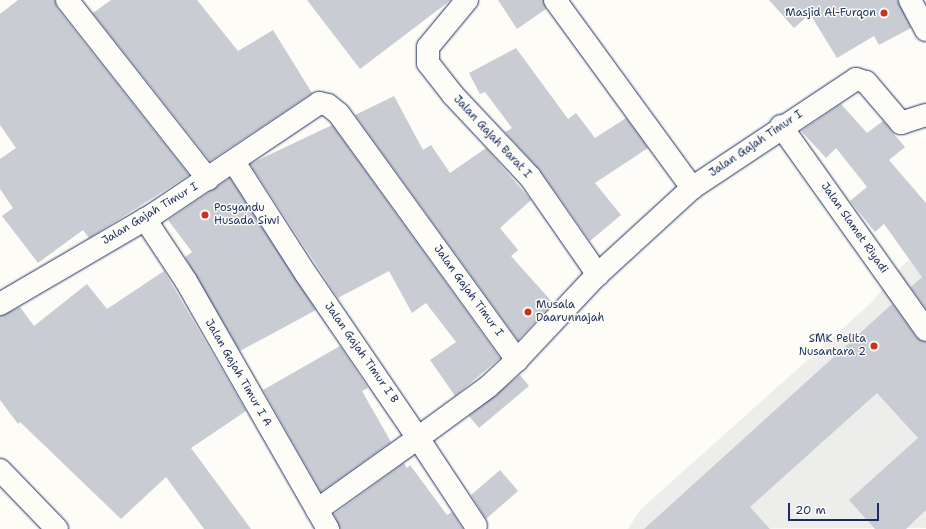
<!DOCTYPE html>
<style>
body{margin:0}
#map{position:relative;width:926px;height:529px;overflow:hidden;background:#fdfcf7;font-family:"Shantell Sans",sans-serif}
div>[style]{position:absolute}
.built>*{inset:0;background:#edeeec}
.building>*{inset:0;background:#c9ccd3}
.roads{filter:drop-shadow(0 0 1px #1b2f5e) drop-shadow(0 0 1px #1b2f5e)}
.minor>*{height:22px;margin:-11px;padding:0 11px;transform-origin:11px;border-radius:11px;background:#fdfcf7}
.dots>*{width:11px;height:11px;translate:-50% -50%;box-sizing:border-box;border:2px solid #fdfcf7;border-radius:50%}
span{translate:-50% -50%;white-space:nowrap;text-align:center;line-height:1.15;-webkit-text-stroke:3px #fdfcf7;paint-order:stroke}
.poi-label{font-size:11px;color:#1b2f5e}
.right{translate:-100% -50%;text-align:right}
.left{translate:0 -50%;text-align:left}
.street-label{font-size:11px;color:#1b2f5e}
.scale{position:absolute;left:788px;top:503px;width:91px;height:18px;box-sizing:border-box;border:2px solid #1b2f5e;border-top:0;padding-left:5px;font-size:12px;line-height:14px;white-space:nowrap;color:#1b2f5e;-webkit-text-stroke:3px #fdfcf7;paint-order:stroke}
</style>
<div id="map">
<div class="built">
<div style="clip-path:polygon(926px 248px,926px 528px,628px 529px,640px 510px,871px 303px,905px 263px)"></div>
</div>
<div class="building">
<div style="clip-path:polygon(18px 0,55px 0,57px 8px,189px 175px,89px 238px,83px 230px,38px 263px,2px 216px,13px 208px,0 189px,0 159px,16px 148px,0 125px,0 14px)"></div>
<div style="clip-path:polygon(111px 0,197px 0,238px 51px,273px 30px,312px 93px,210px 161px,93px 13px)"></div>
<div style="clip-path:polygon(307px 0,451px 0,360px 69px)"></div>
<div style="clip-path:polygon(498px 0,543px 0,546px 9px,517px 29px)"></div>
<div style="clip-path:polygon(769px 0,898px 0,911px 28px,879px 45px,874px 36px,837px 58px,810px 14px,794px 28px)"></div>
<div style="clip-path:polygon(516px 48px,568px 119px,576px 113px,595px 138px,626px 118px,648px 148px,595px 183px,621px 215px,590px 241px,540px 170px,505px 132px,512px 128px,485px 92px,480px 94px,469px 73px)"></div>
<div style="clip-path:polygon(394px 96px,423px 150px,431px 145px,450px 173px,486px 148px,531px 200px,500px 228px,518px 250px,511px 256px,553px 303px,518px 340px,355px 115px)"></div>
<div style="clip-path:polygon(841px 104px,867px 133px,883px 121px,905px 147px,889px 160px,926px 203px,926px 308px,911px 287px,922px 277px,884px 224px,875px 232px,850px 201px,867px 187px,836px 148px,826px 158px,801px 131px)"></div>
<div style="clip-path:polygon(332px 125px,500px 358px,455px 396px,430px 360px,456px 342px,426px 303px,412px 313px,389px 271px,338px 298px,250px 164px)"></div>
<div style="clip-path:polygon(230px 178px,316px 310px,240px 351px,185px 257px,192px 252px,168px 220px)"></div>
<div style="clip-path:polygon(164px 271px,246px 411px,191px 448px,251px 529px,204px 529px,166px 477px,121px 519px,20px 422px,18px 424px,0 400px,0 316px,20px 307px,34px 326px,87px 284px,107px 309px)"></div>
<div style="clip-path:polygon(892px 304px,916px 337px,926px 342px,926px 510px,906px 529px,875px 529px,849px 500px,918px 438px,877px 393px,750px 507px,770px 529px,644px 529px)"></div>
<div style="clip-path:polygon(340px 346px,368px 388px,362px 391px,391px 442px,321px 492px,263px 390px)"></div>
<div style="clip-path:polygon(520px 375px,529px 386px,479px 428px,469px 416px)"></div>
<div style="clip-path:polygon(404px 463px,407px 468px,410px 465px,447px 515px,452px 512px,463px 529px,340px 529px,334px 514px)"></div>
<div style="clip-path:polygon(500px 470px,518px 491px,486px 519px,471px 495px)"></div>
</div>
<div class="roads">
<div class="minor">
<div style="left:67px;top:0;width:228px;rotate:51.8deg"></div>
<div style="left:467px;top:0;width:61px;rotate:129.7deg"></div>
<div style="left:428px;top:47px;width:16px;rotate:90deg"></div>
<div style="left:428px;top:63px;width:41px;rotate:52deg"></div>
<div style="left:453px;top:95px;width:112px;rotate:46.8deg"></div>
<div style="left:530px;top:177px;width:119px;rotate:55.2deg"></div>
<div style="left:555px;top:0;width:233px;rotate:53.9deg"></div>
<div style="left:910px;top:0;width:34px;rotate:62deg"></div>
<div style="left:781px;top:126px;width:250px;rotate:54.6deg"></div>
<div style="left:234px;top:162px;width:133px;rotate:57.3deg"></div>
<div style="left:306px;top:274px;width:199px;rotate:55.7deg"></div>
<div style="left:418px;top:438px;width:88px;rotate:-36.2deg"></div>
<div style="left:489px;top:386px;width:38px;rotate:-43deg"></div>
<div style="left:145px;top:219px;width:74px;rotate:56.5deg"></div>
<div style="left:186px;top:281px;width:286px;rotate:60.2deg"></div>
<div style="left:0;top:304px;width:178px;rotate:-30.3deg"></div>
<div style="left:154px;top:214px;width:199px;rotate:-33.9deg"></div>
<div style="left:319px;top:103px;width:9px;rotate:13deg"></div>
<div style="left:328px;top:105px;width:14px;rotate:39deg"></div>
<div style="left:339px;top:114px;width:304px;rotate:54.1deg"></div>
<div style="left:517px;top:360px;width:114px;rotate:-46.8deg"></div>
<div style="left:595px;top:277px;width:132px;rotate:-42.5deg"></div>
<div style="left:692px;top:188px;width:197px;rotate:-33.6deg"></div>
<div style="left:856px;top:79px;width:10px;rotate:17deg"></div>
<div style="left:866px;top:82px;width:54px;rotate:49.5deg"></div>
<div style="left:901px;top:123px;width:26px;rotate:-18deg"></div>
<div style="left:0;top:470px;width:82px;rotate:46deg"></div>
<div style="left:317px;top:510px;width:124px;rotate:-35.5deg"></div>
<div style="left:418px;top:438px;width:105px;rotate:56.6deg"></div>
</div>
</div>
<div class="dots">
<div style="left:884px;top:13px;background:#c8321e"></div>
<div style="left:205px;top:215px;background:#c8321e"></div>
<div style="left:528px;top:312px;background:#c8321e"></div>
<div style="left:874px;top:346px;background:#c8321e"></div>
</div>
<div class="poi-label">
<span class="right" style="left:876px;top:13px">Masjid Al-Furqon</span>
<span class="left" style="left:214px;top:215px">Posyandu<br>Husada Siwi</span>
<span class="left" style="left:536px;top:312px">Musala<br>Daarunnajah</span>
<span class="right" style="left:866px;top:346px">SMK Pelita<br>Nusantara 2</span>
</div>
<div class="street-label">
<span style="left:492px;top:137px;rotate:47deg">Jalan Gajah Barat I</span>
<span style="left:756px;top:144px;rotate:-34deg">Jalan Gajah Timur I</span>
<span style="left:150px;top:214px;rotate:-31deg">Jalan Gajah Timur I</span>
<span style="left:854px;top:228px;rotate:55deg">Jalan Slamet Riyadi</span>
<span style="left:468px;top:291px;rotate:54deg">Jalan Gajah Timur I</span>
<span style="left:361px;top:353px;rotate:55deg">Jalan Gajah Timur I B</span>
<span style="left:238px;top:373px;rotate:60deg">Jalan Gajah Timur I A</span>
</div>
<div class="scale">20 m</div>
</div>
